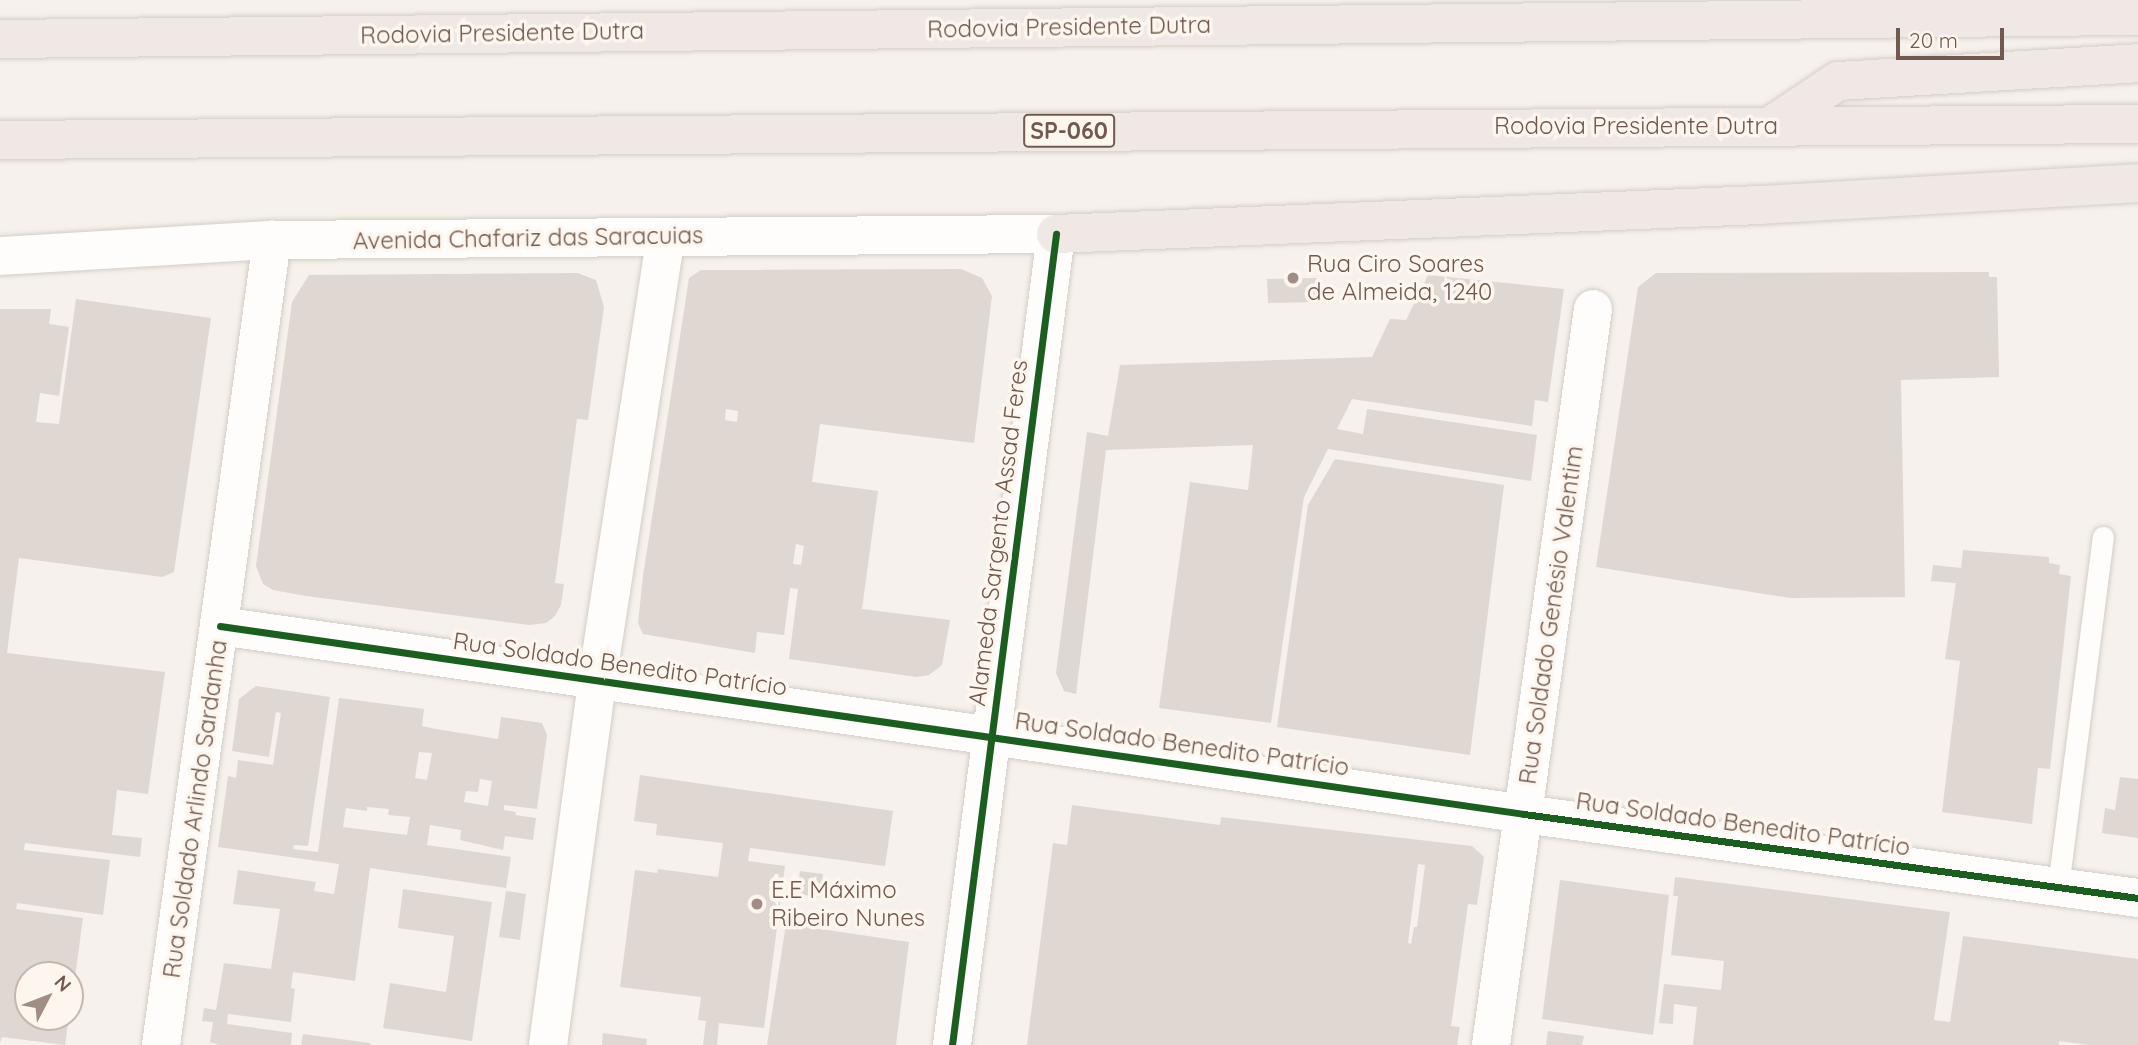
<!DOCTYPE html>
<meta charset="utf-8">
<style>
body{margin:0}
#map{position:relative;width:2138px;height:1045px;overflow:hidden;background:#f6f1ec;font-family:Quicksand,sans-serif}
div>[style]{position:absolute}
.building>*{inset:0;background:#dfd7d2}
.roads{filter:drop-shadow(0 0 2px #d3cdc7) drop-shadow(0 0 2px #d3cdc7)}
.lane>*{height:21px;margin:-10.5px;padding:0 10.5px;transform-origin:10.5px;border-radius:10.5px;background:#fefdfc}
.street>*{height:38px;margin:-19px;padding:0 19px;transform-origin:19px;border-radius:19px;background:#fefdfc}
.secondary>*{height:38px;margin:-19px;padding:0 19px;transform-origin:19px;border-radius:19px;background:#fefdfc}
.highway>*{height:38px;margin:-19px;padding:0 19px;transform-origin:19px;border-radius:19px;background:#f0e8e5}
.cycleway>*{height:7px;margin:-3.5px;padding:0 3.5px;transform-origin:3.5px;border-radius:3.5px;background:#1b5e20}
.dots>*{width:19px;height:19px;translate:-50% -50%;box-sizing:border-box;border:4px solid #fdf6ee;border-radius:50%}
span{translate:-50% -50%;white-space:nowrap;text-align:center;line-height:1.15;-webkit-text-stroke:7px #fdf6ee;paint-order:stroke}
.shield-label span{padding:2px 5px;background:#fdf6ee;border:2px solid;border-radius:5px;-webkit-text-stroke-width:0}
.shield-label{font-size:23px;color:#71594f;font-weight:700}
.street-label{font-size:24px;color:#71594f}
.poi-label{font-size:24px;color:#71594f}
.left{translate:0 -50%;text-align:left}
.north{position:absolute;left:14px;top:961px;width:70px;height:70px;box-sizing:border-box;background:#fdf6ee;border:2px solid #c5b7ae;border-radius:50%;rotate:48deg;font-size:19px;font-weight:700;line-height:28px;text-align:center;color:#71594f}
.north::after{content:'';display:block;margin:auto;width:24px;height:32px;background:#a08e86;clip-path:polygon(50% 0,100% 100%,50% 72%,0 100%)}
.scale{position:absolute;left:1896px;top:28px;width:108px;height:32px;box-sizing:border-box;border:4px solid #71594f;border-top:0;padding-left:9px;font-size:21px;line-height:24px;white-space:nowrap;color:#71594f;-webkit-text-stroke:5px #fdf6ee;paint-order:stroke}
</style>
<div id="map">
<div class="building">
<div style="clip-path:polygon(evenodd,961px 269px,982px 278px,992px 296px,974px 443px,820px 424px,812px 482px,878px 491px,862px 609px,950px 620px,942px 665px,929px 675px,917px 677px,789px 659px,798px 589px,790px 588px,784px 635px,757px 632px,755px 653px,643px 634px,638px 623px,643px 576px,689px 278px,701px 270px,961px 269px,726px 409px,738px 411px,737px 422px,725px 420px,726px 409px,961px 269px,796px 544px,804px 546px,801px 565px,793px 564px,796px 544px)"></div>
<div style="clip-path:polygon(1989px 272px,1989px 277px,1997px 277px,1999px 377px,1901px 380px,1905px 597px,1790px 598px,1596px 567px,1638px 287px,1656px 273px)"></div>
<div style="clip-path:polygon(578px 273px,596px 280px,604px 307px,588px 420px,577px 419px,555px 583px,564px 584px,561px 605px,555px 616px,546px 623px,529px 625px,306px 596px,273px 590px,263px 584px,256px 566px,292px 302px,309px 275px)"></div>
<div style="clip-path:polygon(1428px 275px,1564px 289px,1548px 402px,1535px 400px,1532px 426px,1352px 399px,1337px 429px,1363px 434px,1367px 409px,1537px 435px,1531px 481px,1328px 449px,1304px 497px,1271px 723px,1159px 708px,1190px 482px,1248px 490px,1253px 445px,1106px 450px,1076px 694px,1064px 691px,1056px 673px,1087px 432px,1108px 436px,1120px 365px,1372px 357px,1390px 319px,1406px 320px)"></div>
<div style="clip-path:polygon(1317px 278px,1317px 302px,1268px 303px,1267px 279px)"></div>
<div style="clip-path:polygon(76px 299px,211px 318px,174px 572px,162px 577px,19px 558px,7px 653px,165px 672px,148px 794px,117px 790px,112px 835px,142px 838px,140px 857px,25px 843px,24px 850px,110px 860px,103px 915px,17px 903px,16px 909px,83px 918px,72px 999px,70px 975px,28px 975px,28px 1017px,69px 1017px,65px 1045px,2px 1037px,0 1043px,0 309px,51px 309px,49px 324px,69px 327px,59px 396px,40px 393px,36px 422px,59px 424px)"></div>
<div style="clip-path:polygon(1335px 459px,1504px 485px,1470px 755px,1277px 727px,1308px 505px)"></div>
<div style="clip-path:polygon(1963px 550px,2049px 557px,2049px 563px,2060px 565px,2059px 574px,2071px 576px,2050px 769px,2038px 768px,2032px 824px,1942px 812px,1960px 661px,1945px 659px,1956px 583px,1931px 581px,1933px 565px,1961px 568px)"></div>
<div style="clip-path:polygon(evenodd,256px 686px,330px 697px,308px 846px,294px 845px,293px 849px,318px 852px,339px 698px,424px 709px,422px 726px,436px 729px,498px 739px,501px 717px,542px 723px,547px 735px,537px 809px,504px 805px,504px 810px,516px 812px,515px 815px,536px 818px,533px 840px,505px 836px,503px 850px,460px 840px,461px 830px,430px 825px,427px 845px,511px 857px,506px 888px,370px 868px,355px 981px,293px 972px,291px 988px,295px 989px,291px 1022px,228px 1014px,227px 1024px,292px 1033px,291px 1045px,220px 1045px,210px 1042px,213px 1022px,202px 1021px,204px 1008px,216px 1010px,224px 963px,271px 969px,280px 909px,233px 904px,238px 870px,316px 882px,314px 891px,334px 894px,339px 864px,218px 847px,228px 776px,236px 778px,238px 760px,273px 765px,281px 713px,276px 712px,269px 757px,232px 751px,239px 699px,256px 686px,419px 752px,432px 753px,427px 780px,415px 778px,419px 752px,256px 686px,480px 779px,492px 781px,488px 806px,464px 802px,466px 791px,478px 792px,480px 779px,256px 686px,367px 807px,389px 809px,388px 815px,410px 817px,407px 835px,343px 827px,346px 808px,367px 811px,367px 807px)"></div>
<div style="clip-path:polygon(640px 775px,893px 811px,885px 866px,750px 848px,748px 861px,785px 866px,764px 1028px,719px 1023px,717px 1045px,703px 1045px,706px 1021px,698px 1020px,701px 997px,620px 987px,635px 870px,657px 873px,658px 869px,718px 877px,723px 843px,656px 835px,657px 824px,634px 821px)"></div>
<div style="clip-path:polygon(2120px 777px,2138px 779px,2138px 838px,2102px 833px,2105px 808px,2115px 810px)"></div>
<div style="clip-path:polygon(evenodd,1072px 805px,1220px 825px,1221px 817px,1472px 846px,1484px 857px,1477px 905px,1468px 904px,1451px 1026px,1460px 1027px,1457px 1045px,1027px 1045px,1053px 843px,1067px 845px,1072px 805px,1418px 864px,1425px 865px,1417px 927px,1414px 927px,1411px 944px,1408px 943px,1418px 864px)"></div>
<div style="clip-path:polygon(800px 871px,823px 874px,820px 897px,797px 894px)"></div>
<div style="clip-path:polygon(1675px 877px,1950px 912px,1934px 1020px,1950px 1022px,1963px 936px,2138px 959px,2138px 1045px,2089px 1045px,2059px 1041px,2059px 1045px,1693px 1045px,1697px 1007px,1674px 1004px,1673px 1024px,1659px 1023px,1664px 984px,1721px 990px,1724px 961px,1671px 955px,1678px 896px,1673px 896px)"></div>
<div style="clip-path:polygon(1560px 880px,1669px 895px,1653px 1035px,1542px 1019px)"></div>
<div style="clip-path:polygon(403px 889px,492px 902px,472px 1041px,383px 1028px,390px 983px,446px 992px,454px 936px,398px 928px)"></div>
<div style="clip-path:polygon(506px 891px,526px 894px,520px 940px,499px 937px)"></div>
<div style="clip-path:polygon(786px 924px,909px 942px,896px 1045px,767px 1045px)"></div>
<div style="clip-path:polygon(1548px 1031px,1584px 1036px,1582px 1045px,1546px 1045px)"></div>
<div style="clip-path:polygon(603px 1033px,647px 1039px,646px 1045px,602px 1045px)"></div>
<div style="clip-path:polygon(303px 1034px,370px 1043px,370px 1045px,301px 1045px)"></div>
</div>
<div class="roads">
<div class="lane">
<div style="left:2058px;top:887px;width:353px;rotate:-82.7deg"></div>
</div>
<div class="street">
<div style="left:220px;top:626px;width:780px;rotate:8.11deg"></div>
<div style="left:161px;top:1045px;width:813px;rotate:-82.15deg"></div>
<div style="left:548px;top:1045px;width:367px;rotate:-82.3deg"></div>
<div style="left:597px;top:681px;width:449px;rotate:-81.2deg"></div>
<div style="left:1491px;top:1045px;width:743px;rotate:-82.11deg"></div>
</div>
<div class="secondary">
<div style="left:0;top:256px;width:272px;rotate:-3.4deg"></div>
<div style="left:272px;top:240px;width:784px;rotate:-0.44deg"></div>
<div style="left:1056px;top:234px;width:818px;rotate:97.31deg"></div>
<div style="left:992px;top:736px;width:538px;rotate:8.34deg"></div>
<div style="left:1524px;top:814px;width:620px;rotate:7.79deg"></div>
</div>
<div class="highway">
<div style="left:0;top:39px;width:2138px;rotate:-0.62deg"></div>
<div style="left:1772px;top:125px;width:79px;rotate:-33.7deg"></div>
<div style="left:1838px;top:81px;width:301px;rotate:-3.4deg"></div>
<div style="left:0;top:140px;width:2138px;rotate:-0.43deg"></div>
<div style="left:1056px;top:234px;width:705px;rotate:-2.36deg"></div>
<div style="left:1760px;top:205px;width:379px;rotate:-3.3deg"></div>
</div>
</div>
<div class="cycleway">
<div style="left:220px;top:626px;width:1317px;rotate:8.2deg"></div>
<div style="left:1524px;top:814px;width:620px;rotate:7.79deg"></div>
<div style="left:952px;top:1045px;width:818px;rotate:-82.69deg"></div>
</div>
<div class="dots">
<div style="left:1293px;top:278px;background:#a08e86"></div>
<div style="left:757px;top:904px;background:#a08e86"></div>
</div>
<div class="shield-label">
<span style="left:1069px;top:131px">SP-060</span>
</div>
<div class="street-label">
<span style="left:1069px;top:27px;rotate:-1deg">Rodovia Presidente Dutra</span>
<span style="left:502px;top:33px;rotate:-1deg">Rodovia Presidente Dutra</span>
<span style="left:1636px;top:126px">Rodovia Presidente Dutra</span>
<span style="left:528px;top:238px;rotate:-1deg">Avenida Chafariz das Saracuias</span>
<span style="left:998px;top:533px;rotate:-83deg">Alameda Sargento Assad Feres</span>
<span style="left:1551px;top:615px;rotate:-82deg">Rua Soldado Genésio Valentim</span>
<span style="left:620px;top:664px;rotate:8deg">Rua Soldado Benedito Patrício</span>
<span style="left:1182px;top:744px;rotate:8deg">Rua Soldado Benedito Patrício</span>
<span style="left:195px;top:809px;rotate:-82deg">Rua Soldado Arlindo Sardanha</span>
<span style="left:1743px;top:824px;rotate:8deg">Rua Soldado Benedito Patrício</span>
</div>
<div class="poi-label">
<span class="left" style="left:1307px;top:278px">Rua Ciro Soares<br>de Almeida, 1240</span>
<span class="left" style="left:771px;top:904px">E.E Máximo<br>Ribeiro Nunes</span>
</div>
<div class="north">N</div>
<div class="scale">20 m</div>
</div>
